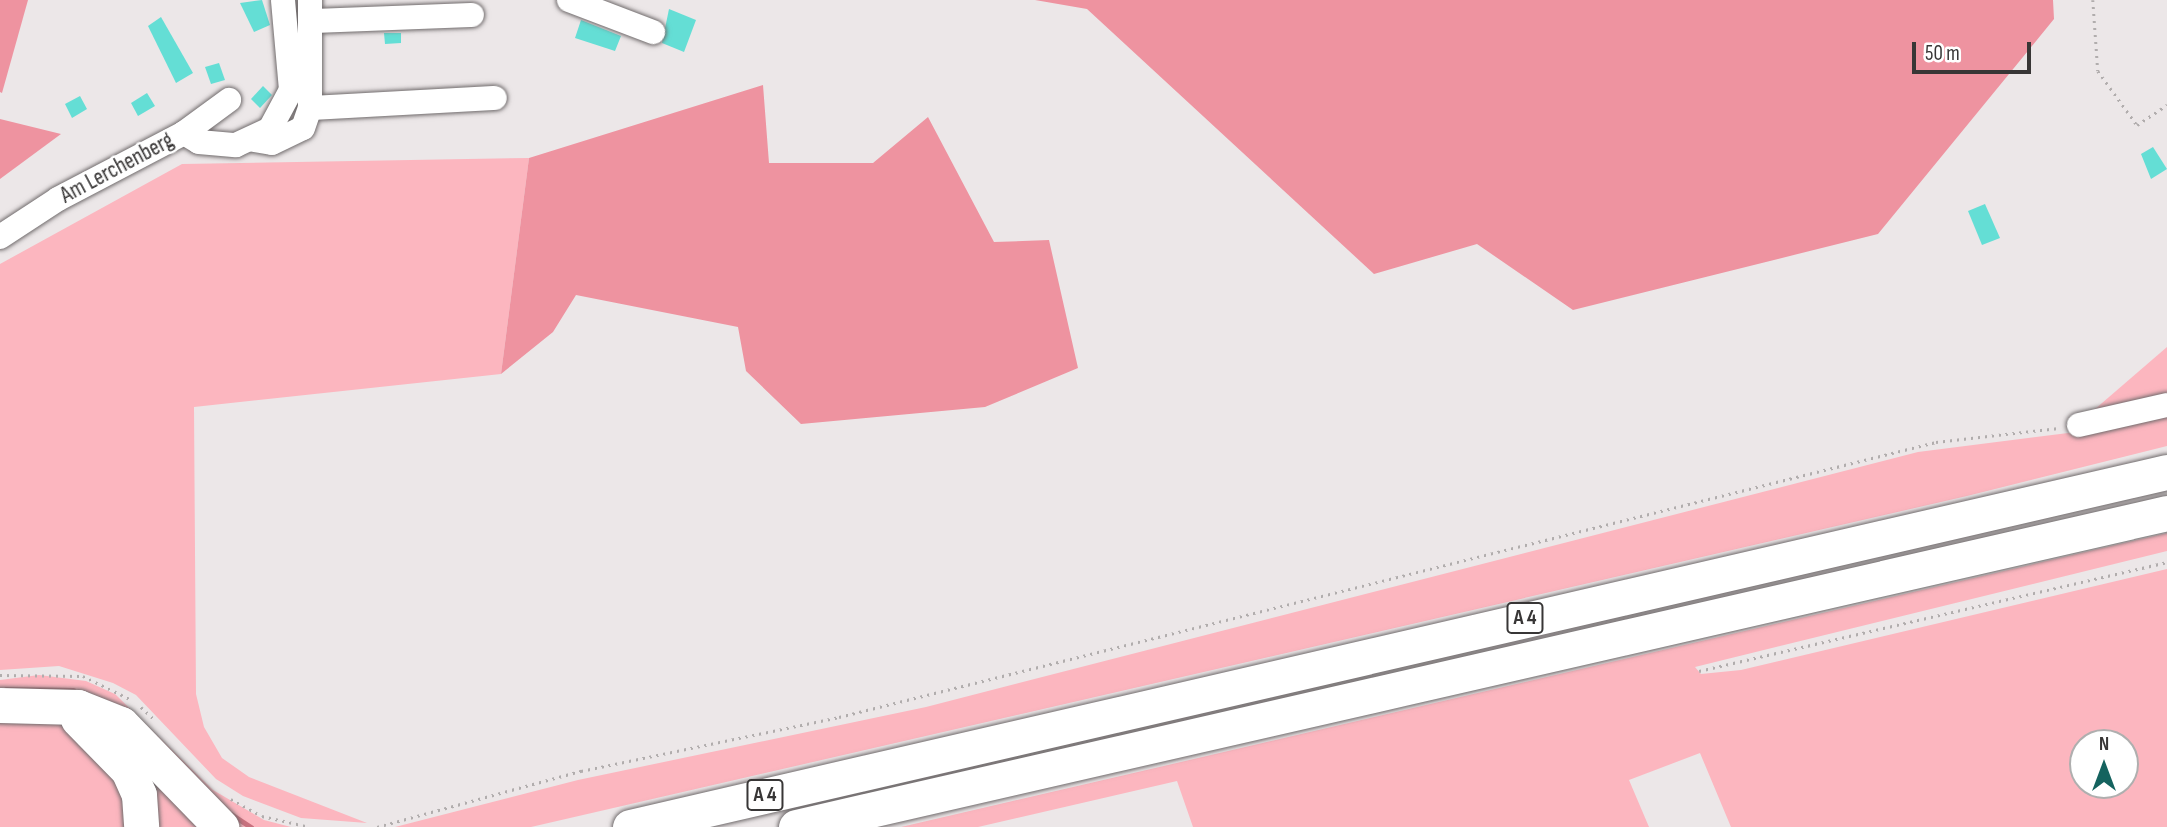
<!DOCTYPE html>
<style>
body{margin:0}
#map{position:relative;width:2167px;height:827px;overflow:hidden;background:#ece7e8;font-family:"Sofia Sans Condensed",sans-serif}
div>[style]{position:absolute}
.green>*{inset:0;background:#fcb6bf}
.forest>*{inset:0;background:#ee93a0}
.stream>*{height:4.5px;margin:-2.25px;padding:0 2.25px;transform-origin:2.25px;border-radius:2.25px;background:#c8717e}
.building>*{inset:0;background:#64ded5}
.path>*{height:2.5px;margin-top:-1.25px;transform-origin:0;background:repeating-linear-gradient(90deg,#b1adad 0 2px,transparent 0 7px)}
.roads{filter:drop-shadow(0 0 2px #706b6c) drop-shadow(0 0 2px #706b6c)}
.minor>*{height:24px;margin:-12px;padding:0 12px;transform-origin:12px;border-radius:12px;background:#fff}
.highway>*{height:35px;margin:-17.5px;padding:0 17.5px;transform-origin:17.5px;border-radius:17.5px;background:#fff}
span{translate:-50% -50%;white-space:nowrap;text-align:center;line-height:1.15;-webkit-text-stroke:5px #fff;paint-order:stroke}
.shield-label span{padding:2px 5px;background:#fff;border:2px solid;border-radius:5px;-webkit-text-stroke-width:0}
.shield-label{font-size:21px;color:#383636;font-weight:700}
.street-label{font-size:23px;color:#383636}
.north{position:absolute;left:2069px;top:729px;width:70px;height:70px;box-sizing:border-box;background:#fff;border:2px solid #afafaf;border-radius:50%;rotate:0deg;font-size:19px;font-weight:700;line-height:28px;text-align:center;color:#383636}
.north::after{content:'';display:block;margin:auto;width:24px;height:32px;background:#15635f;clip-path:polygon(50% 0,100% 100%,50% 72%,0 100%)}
.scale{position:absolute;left:1912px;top:42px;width:119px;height:32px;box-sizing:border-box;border:4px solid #383636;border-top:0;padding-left:9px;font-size:21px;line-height:24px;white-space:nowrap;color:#383636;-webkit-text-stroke:5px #fff;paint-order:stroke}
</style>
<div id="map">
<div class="green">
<div style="clip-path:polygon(529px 158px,501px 374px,194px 407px,196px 694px,204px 727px,222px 758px,249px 777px,367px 823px,301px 818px,243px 796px,216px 779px,136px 695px,113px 683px,59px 666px,0 670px,0 264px,182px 164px)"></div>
<div style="clip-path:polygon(2167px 347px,2167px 400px,2087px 416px)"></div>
<div style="clip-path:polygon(2167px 414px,2167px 446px,1967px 496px,531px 827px,395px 827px,578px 780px,926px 707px,1918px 452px,2124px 426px)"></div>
<div style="clip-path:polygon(evenodd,2167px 533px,2167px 551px,1695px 667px,1701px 674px,1741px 670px,2167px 569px,2167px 827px,1731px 827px,1700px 753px,1629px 780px,1649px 827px,1193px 827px,1177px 781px,978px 827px,901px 827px,2167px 533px,2125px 743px,2125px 785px,2083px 785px,2083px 743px,2125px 743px)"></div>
<div style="clip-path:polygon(39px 675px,86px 681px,115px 694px,213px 790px,264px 820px,291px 827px,232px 827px,162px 755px,0 695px,0 680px)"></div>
<div style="clip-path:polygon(0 715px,42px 715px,94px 738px,136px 827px,0 827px)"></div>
<div style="clip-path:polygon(96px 717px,209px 827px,157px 827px)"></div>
</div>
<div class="forest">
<div style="clip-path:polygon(0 0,28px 0,2px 93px,0 92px)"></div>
<div style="clip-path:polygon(1035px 0,2053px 0,2054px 19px,1878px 234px,1573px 310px,1477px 244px,1374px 274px,1087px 9px)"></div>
<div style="clip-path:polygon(763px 85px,769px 163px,873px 163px,928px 117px,994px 242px,1049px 240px,1078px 368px,985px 407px,801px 424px,746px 371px,738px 327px,576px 295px,553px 332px,501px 374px,529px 158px)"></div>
<div style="clip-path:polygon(0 119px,61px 134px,0 179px)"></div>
</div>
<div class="stream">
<div style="left:6px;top:689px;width:67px;rotate:0.9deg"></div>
<div style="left:231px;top:814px;width:24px;rotate:33deg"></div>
</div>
<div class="building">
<div style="clip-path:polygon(262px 0,270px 25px,254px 32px,240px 3px)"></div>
<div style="clip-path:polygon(669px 9px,696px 20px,684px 52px,662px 43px)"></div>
<div style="clip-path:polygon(161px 17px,193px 73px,176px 83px,148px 26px)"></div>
<div style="clip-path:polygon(581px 20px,621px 36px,615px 51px,575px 38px)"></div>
<div style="clip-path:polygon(384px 33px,401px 33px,401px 43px,385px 44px)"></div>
<div style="clip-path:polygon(219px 63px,225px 80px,211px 84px,205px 67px)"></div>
<div style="clip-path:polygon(263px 86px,272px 95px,260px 108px,251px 99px)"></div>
<div style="clip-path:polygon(147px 93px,155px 106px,138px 116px,131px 103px)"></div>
<div style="clip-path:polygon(80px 96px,87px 109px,72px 118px,65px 104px)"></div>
<div style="clip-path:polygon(2153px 147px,2167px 169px,2151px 179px,2141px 154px)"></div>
<div style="clip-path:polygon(1985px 204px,2000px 238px,1982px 245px,1968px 211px)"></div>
</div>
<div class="path">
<div style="left:2093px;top:0;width:71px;rotate:86deg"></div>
<div style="left:2098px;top:71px;width:67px;rotate:54.2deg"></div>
<div style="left:2137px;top:125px;width:36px;rotate:-34deg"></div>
<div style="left:1699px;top:671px;width:481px;rotate:-13.1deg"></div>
<div style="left:0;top:675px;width:83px;rotate:0.7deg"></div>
<div style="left:83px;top:676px;width:52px;rotate:26.1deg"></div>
<div style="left:141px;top:707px;width:18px;rotate:43deg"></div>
<div style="left:231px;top:799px;width:35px;rotate:29deg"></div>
<div style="left:262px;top:816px;width:49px;rotate:12.9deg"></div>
<div style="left:377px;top:827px;width:212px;rotate:-15.4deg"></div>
<div style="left:581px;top:771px;width:264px;rotate:-11.8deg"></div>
<div style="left:839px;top:717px;width:1131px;rotate:-14.07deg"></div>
<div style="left:1936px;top:442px;width:124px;rotate:-6.5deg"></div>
</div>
<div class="roads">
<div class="minor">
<div style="left:569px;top:0;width:90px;rotate:20.9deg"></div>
<div style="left:313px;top:21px;width:159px;rotate:-2.2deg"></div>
<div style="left:310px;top:108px;width:185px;rotate:-3.1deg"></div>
<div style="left:184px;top:133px;width:56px;rotate:-36.3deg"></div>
<div style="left:254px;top:140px;width:18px;rotate:9deg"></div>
<div style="left:272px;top:143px;width:34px;rotate:-26deg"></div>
<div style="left:303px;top:128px;width:21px;rotate:-71deg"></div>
<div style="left:310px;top:108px;width:108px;rotate:-90deg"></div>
<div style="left:0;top:237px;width:69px;rotate:-33.2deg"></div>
<div style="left:58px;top:199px;width:142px;rotate:-27.6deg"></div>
<div style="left:184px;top:133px;width:17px;rotate:31deg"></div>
<div style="left:199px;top:142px;width:37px;rotate:5deg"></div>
<div style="left:236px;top:145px;width:38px;rotate:-25deg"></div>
<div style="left:270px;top:129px;width:44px;rotate:-61.7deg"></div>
<div style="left:291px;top:90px;width:90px;rotate:-95.1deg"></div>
<div style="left:2079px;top:425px;width:90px;rotate:-12.8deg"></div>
</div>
<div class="highway">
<div style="left:0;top:705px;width:78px;rotate:1.5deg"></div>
<div style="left:78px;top:707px;width:46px;rotate:21.6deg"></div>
<div style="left:121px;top:724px;width:144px;rotate:45.8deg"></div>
<div style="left:78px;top:719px;width:71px;rotate:45.6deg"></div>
<div style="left:128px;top:770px;width:27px;rotate:66deg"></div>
<div style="left:139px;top:795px;width:32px;rotate:86deg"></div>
<div style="left:630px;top:827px;width:1577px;rotate:-13.01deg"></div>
<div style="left:796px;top:827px;width:1406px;rotate:-12.9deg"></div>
</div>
</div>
<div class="shield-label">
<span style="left:1525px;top:618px">A 4</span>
<span style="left:765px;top:795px">A 4</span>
</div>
<div class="street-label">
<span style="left:117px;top:168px;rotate:-28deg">Am Lerchenberg</span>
</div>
<div class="north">N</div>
<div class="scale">50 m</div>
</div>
